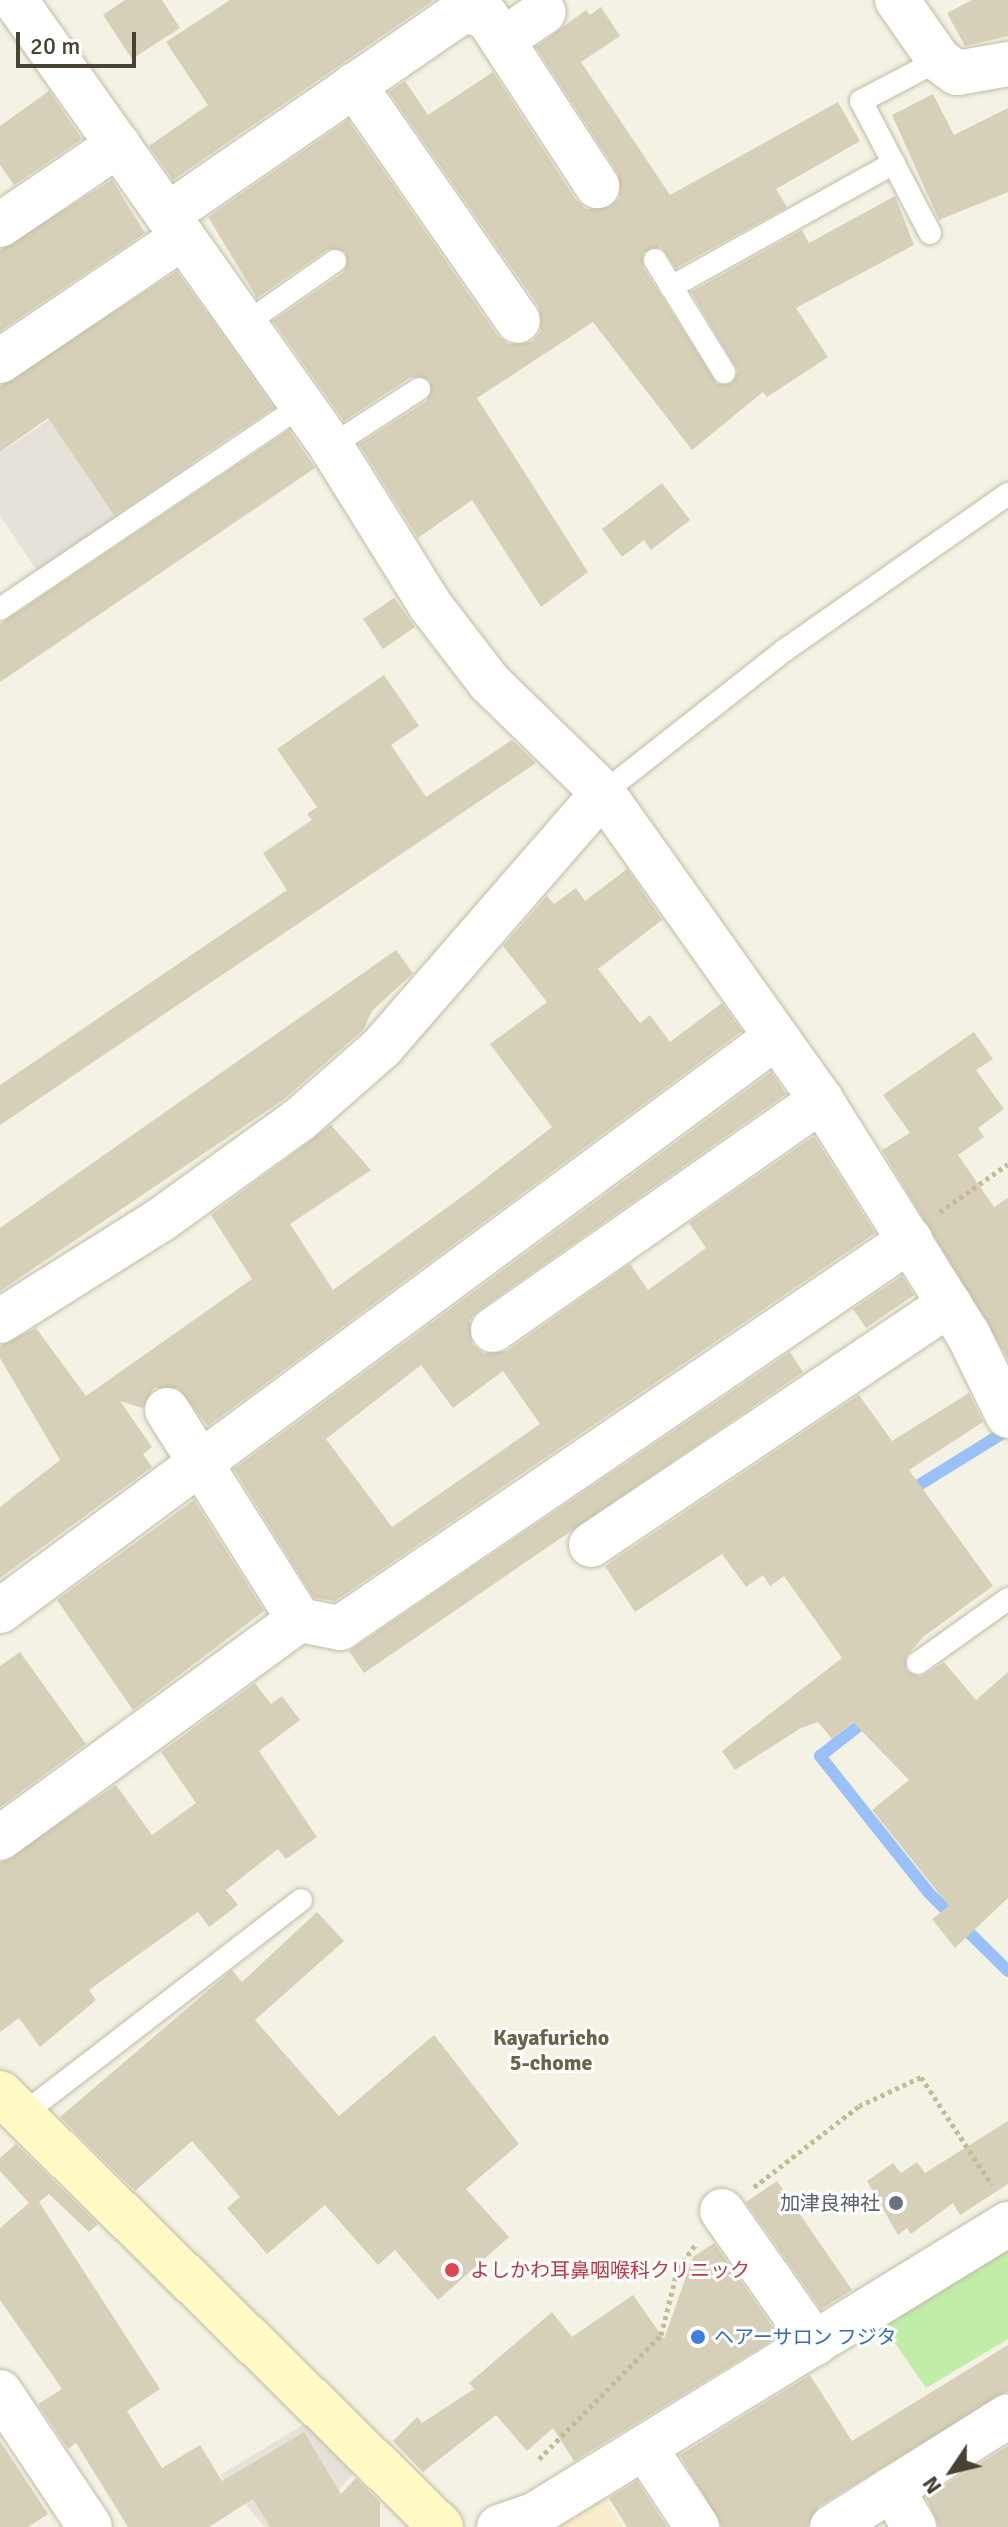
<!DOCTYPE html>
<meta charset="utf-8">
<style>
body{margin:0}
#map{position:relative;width:1008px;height:2527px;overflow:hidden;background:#f4f2e4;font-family:Signika,"Noto Sans JP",sans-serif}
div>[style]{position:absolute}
.commercial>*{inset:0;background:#f9edcc}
.industrial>*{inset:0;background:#e6e2d9}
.green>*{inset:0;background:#c2eda8}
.stream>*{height:12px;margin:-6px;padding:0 6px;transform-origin:6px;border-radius:6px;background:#99c1f8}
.building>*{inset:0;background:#d7d0b8}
.path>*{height:5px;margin-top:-2.5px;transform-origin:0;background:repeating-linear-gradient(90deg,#c4bb95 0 4px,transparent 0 8px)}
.roads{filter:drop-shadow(0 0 2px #c0bca5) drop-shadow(0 0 2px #c0bca5)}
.lane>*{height:22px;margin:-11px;padding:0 11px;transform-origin:11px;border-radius:11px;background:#fff}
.street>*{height:44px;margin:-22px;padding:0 22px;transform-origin:22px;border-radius:22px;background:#fff}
.secondary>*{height:44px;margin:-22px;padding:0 22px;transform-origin:22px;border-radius:22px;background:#fffac3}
.dots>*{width:22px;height:22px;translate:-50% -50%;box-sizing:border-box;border:4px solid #fff;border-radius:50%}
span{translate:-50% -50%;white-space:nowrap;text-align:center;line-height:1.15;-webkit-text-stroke:6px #fff;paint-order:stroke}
.worship-label{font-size:20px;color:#5b616d}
.right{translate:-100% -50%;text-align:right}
.health-label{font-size:20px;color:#be3a42}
.left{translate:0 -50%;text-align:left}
.shop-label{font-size:20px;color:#366cbe}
.neighbourhood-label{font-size:22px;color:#6b6349;font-weight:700}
.north{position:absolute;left:912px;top:2431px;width:80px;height:80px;-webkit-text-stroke:6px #fff;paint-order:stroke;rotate:235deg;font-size:22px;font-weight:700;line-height:32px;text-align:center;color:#474233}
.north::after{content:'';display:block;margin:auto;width:28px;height:36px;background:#474233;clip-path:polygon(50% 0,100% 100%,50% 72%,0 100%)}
.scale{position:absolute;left:16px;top:32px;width:120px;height:36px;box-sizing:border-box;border:4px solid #474233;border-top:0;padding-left:10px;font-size:24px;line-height:28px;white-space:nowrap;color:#474233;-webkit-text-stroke:6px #fff;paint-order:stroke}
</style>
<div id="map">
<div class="commercial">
<div style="clip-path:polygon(601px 2492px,623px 2527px,548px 2527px)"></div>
</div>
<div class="industrial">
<div style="clip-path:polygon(215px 307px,281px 403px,242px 431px,211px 387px,163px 420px,194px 464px,37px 571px,0 516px,0 453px)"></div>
<div style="clip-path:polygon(306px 2423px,353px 2474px,328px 2501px,287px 2527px,265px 2527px,220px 2475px)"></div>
</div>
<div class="green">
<div style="clip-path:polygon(1008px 2237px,1008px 2339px,926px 2388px,879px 2320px)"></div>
</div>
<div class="stream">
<div style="left:906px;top:1493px;width:120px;rotate:-31.7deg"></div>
<div style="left:869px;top:1718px;width:62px;rotate:142.2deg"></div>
<div style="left:820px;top:1756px;width:175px;rotate:51.5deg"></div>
<div style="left:929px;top:1893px;width:111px;rotate:44.6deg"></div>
</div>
<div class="building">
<div style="clip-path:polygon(125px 0,162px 0,180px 28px,132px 59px,103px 15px)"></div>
<div style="clip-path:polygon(230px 0,434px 0,173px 180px,149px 146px,208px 105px,166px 42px)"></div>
<div style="clip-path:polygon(972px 0,1008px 0,1008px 36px,965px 46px,947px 13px)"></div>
<div style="clip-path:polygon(601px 7px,620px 36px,581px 62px,670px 195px,838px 102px,860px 141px,776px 189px,787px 207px,676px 268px,661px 247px,643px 253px,643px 267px,717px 384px,732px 383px,738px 371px,691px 292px,802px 230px,809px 243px,895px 196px,914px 245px,796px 308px,828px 357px,767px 397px,763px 392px,692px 450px,593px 322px,477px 398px,588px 572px,541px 607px,472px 500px,418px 538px,359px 444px,427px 401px,430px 381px,411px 377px,344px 421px,273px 321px,344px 272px,346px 252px,328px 249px,257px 298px,208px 217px,348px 120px,497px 335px,508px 344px,532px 342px,541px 331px,539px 307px,389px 92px,405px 81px,428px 115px,493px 72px,576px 200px,586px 209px,610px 207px,620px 197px,618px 173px,536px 47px,586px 10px,590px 15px)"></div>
<div style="clip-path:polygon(49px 91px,82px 139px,14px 185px,0 165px,0 126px)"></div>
<div style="clip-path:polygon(933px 94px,954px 135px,1008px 108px,1008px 192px,939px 220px,892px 115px)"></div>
<div style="clip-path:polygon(112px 180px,145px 233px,0 331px,0 250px)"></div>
<div style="clip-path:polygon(177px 271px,273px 408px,114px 515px,48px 418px,0 452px,0 386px)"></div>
<div style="clip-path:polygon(289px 430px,315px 468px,0 682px,0 624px)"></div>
<div style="clip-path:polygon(662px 483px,690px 520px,651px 550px,644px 540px,622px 557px,602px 529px)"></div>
<div style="clip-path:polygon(394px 598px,415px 627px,383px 649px,363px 619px)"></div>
<div style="clip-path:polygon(384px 675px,419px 726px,391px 745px,426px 797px,512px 740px,536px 763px,0 1125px,0 1085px,287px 890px,263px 853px,312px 820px,307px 814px,317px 807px,277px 749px)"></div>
<div style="clip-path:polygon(627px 869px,662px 920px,598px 969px,640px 1023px,650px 1015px,670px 1042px,722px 1003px,742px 1031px,208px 1426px,178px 1388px,154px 1388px,143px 1408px,120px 1401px,152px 1447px,143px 1454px,152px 1467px,0 1578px,0 1507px,60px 1460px,0 1358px,0 1346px,36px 1328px,86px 1396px,252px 1279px,211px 1215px,331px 1125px,371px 1170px,290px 1224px,333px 1290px,471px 1190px,552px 1127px,490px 1044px,547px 1002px,503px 946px,547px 896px,554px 904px,576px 888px,585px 901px)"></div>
<div style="clip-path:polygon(396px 950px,413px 973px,372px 1011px,364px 1029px,283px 1100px,0 1291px,0 1228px)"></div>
<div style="clip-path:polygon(974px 1032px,993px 1059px,976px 1070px,1004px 1109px,978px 1128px,984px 1137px,958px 1155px,994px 1207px,1008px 1198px,1008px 1359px,882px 1150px,910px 1133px,883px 1095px)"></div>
<div style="clip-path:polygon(evenodd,771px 1072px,786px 1094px,479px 1310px,470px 1320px,472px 1344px,483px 1353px,507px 1351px,630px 1264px,648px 1290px,706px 1248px,689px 1223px,814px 1136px,875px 1233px,335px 1601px,314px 1598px,234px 1469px,771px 1072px,421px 1365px,453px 1408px,503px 1371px,540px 1424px,392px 1527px,326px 1439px,421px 1365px)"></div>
<div style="clip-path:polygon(902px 1276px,914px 1295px,866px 1328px,853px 1309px)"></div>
<div style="clip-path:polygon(790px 1352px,803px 1372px,364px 1673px,349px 1651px)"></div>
<div style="clip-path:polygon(969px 1393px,983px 1422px,909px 1470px,993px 1586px,923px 1637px,906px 1657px,906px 1670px,920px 1677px,944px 1662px,976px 1700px,1008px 1672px,1008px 1898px,955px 1948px,932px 1919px,949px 1906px,872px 1810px,909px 1780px,853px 1722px,832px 1739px,818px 1722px,801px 1728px,735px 1770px,722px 1751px,842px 1658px,784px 1576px,770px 1586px,763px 1575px,746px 1587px,722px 1554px,635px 1612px,605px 1566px,859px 1395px,892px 1441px)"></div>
<div style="clip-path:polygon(194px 1500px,264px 1611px,133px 1710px,57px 1600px)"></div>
<div style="clip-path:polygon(20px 1652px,86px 1744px,0 1807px,0 1666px)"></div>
<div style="clip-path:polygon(255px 1683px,271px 1704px,282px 1696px,300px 1720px,259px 1751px,317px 1837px,286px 1859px,278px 1849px,226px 1890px,238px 1905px,209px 1927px,198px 1912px,89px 1990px,96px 2000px,40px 2047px,19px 2018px,0 2032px,0 1863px,116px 1785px,152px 1835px,196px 1803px,161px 1752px)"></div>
<div style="clip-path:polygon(317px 1912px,344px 1941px,255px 2020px,339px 2116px,434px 2035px,519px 2144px,466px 2189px,509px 2237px,438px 2300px,395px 2250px,378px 2265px,325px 2205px,267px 2254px,227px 2208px,240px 2197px,192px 2141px,135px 2191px,60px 2117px,232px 1970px,242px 1982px)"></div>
<div style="clip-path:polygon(1008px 2121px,1008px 2184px,960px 2215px,953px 2203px,911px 2234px,907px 2228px,898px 2235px,867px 2181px,893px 2163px,901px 2173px,917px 2162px,925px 2173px)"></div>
<div style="clip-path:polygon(16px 2144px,98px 2224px,89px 2232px,49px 2194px,39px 2202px,160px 2389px,127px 2411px,162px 2468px,200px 2445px,222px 2481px,304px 2432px,341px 2494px,356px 2478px,380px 2502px,380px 2527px,270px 2527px,253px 2499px,209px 2527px,128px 2527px,76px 2443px,68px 2449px,38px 2404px,62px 2389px,0 2300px,0 2228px,29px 2203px,0 2171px,0 2158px)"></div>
<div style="clip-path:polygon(777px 2181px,852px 2290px,821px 2309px,746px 2202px)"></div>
<div style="clip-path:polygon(714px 2243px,779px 2336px,574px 2461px,553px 2428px,527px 2451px,496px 2415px,423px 2472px,393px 2441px,417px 2417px,422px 2423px,474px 2389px,469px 2383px,552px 2312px,572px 2337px,633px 2295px,664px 2339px,693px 2257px)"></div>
<div style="clip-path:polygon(1008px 2345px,1008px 2391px,819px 2506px,807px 2527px,722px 2527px,680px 2455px,810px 2375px,852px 2441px)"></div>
<div style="clip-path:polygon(0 2441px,48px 2514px,28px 2527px,0 2527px)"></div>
<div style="clip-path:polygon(1008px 2446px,1008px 2527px,939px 2527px,926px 2497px)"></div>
<div style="clip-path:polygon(637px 2481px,667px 2527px,627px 2527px,609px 2498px)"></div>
</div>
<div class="path">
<div style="left:940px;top:1212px;width:83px;rotate:-35.2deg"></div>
<div style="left:754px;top:2187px;width:133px;rotate:-37.6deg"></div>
<div style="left:859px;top:2106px;width:68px;rotate:-25.1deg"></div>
<div style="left:921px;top:2077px;width:129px;rotate:56.7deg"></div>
<div style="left:539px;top:2459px;width:174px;rotate:-45.5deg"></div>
<div style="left:661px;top:2335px;width:69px;rotate:-75.8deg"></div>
<div style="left:678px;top:2268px;width:30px;rotate:-53deg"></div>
</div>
<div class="roads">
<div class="lane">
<div style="left:930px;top:233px;width:149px;rotate:-117.6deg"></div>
<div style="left:861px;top:101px;width:88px;rotate:-27.7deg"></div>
<div style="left:655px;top:260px;width:132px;rotate:58.4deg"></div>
<div style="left:671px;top:287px;width:255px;rotate:-29.1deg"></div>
<div style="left:245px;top:324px;width:110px;rotate:-35deg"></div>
<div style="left:331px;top:446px;width:105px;rotate:-32.9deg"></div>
<div style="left:0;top:609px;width:364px;rotate:-34deg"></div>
<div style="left:603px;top:793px;width:231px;rotate:-38.2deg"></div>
<div style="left:785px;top:650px;width:272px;rotate:-35deg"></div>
<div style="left:918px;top:1663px;width:110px;rotate:-35.4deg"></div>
<div style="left:22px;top:2115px;width:352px;rotate:-37.6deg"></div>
</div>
<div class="street">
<div style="left:15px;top:0;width:547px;rotate:54.68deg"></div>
<div style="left:331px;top:446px;width:187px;rotate:58.1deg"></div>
<div style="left:430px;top:605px;width:97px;rotate:52.5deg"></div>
<div style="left:489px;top:682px;width:159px;rotate:44.2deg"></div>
<div style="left:603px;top:793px;width:377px;rotate:54.6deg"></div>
<div style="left:821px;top:1100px;width:276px;rotate:57.9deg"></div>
<div style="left:968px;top:1334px;width:91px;rotate:64deg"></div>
<div style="left:897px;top:0;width:73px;rotate:55deg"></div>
<div style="left:939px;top:60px;width:22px;rotate:36deg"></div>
<div style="left:957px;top:73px;width:52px;rotate:-10deg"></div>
<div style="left:502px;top:40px;width:50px;rotate:-33.7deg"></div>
<div style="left:354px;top:85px;width:287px;rotate:55.2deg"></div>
<div style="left:167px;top:215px;width:361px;rotate:-34.6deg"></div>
<div style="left:464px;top:10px;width:24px;rotate:17deg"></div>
<div style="left:487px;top:17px;width:202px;rotate:56.9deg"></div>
<div style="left:0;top:225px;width:143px;rotate:-34.1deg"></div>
<div style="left:0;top:361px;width:221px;rotate:-34.1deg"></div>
<div style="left:0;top:1321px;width:191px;rotate:-32.2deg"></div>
<div style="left:162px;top:1219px;width:169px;rotate:-35.9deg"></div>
<div style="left:299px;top:1120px;width:111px;rotate:-41.3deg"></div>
<div style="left:382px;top:1047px;width:337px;rotate:-49deg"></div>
<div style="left:493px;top:1330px;width:401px;rotate:-35deg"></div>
<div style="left:167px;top:1410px;width:248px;rotate:57.8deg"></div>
<div style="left:299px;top:1620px;width:42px;rotate:11deg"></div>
<div style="left:340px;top:1628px;width:690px;rotate:-34.24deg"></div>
<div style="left:591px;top:1545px;width:432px;rotate:-33.9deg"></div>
<div style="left:0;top:1611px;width:965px;rotate:-36.49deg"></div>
<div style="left:0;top:1838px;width:370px;rotate:-36.1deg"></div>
<div style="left:722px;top:2211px;width:162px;rotate:55deg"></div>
<div style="left:0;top:2392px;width:162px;rotate:56.3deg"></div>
<div style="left:645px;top:2448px;width:95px;rotate:56.6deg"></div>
<div style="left:892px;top:2489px;width:44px;rotate:59.9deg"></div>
<div style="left:499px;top:2527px;width:37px;rotate:-19deg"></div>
<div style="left:534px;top:2515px;width:556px;rotate:-31.55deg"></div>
<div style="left:832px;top:2527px;width:208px;rotate:-32.2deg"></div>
</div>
<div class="secondary">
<div style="left:0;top:2093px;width:619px;rotate:44.54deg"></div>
</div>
</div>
<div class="dots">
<div style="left:896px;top:2203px;background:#6b7280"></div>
<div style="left:452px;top:2270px;background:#e0444e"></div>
<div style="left:698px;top:2337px;background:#3f7fe0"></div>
</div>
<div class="worship-label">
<span class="right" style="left:880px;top:2203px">加津良神社</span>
</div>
<div class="health-label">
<span class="left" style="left:470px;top:2270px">よしかわ耳鼻咽喉科クリニック</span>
</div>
<div class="shop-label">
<span class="left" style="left:714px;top:2337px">ヘアーサロン フジタ</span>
</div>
<div class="neighbourhood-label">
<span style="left:551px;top:2050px">Kayafuricho<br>5-chome</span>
</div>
<div class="north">N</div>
<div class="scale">20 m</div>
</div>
